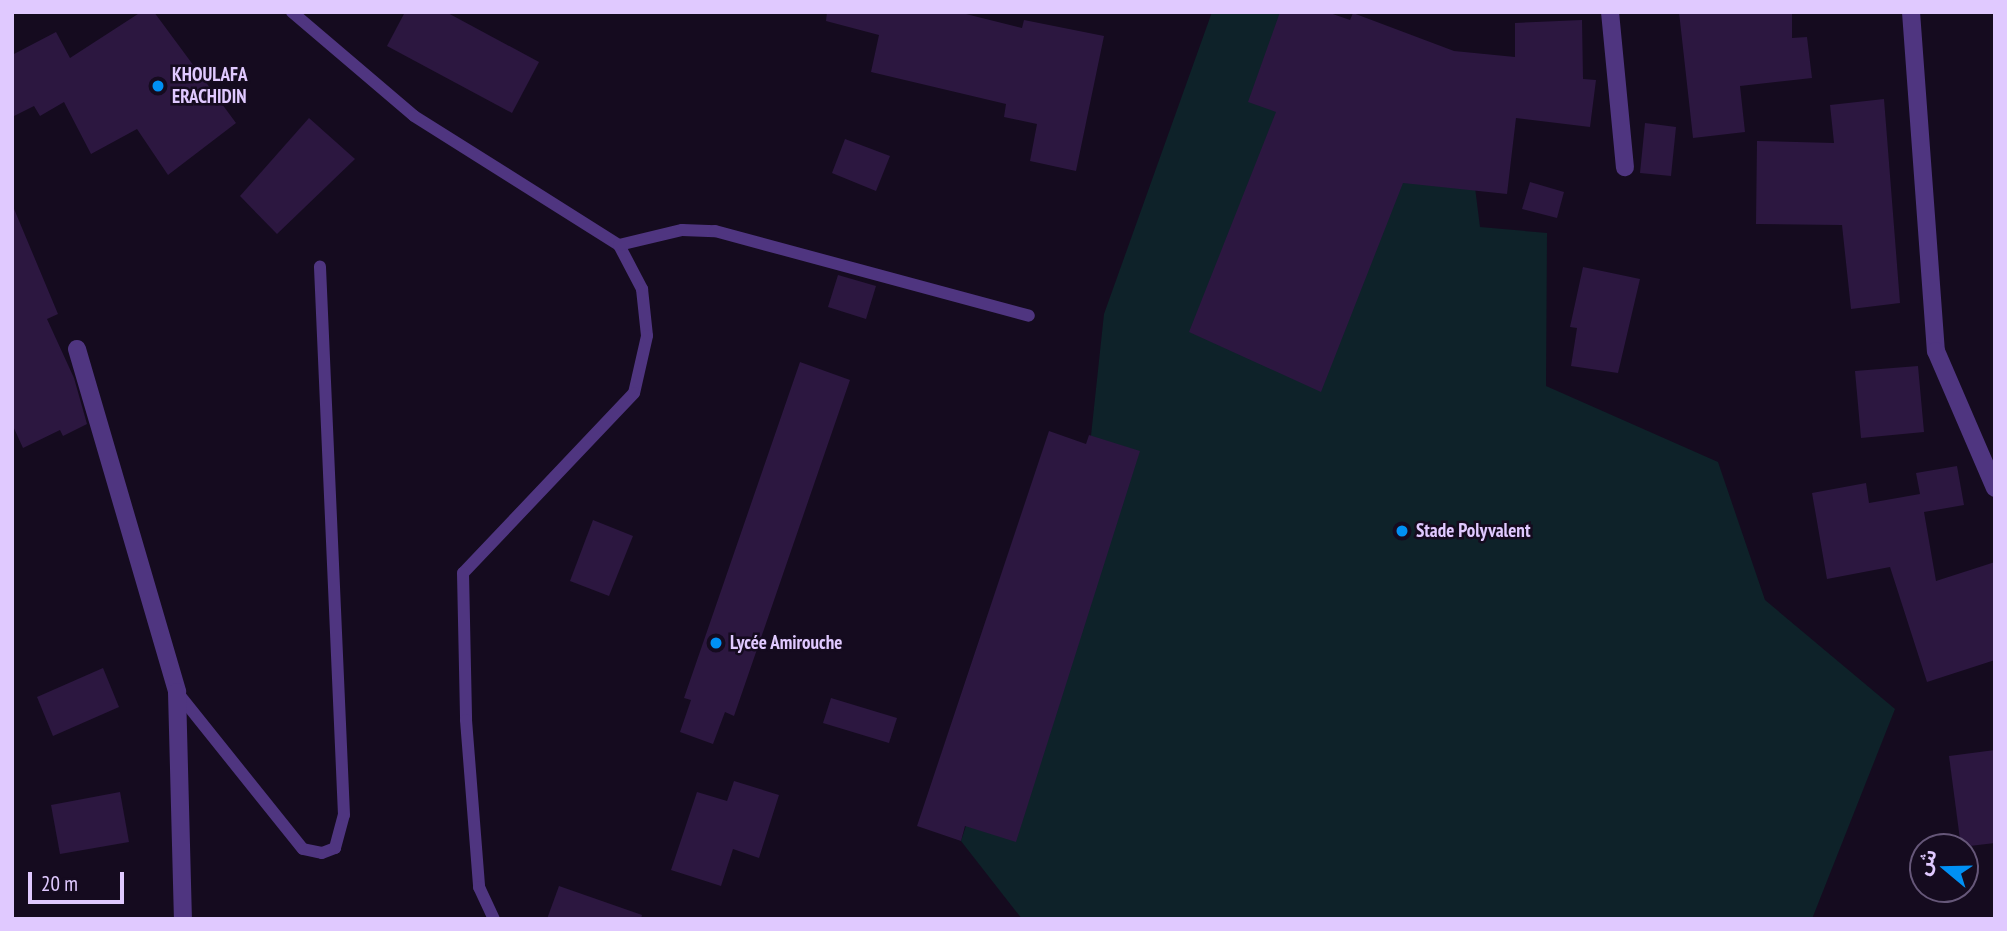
<!DOCTYPE html>
<meta charset="utf-8">
<style>
body{margin:0}
#map{position:relative;width:2007px;height:931px;overflow:hidden;background:#150b1f;font-family:"PT Sans Narrow","Noto Sans Arabic",sans-serif}
div>[style]{position:absolute}
.green>*{inset:0;background:#0e2229}
.building>*{inset:0;background:#2c1740}
.lane>*{height:12px;margin:-6px;padding:0 6px;transform-origin:6px;border-radius:6px;background:#4f3580}
.street>*{height:18px;margin:-9px;padding:0 9px;transform-origin:9px;border-radius:9px;background:#4f3580}
.dots>*{width:19px;height:19px;translate:-50% -50%;box-sizing:border-box;border:4px solid #150b1f;border-radius:50%}
span{translate:-50% -50%;white-space:nowrap;text-align:center;line-height:1.15;-webkit-text-stroke:5px #150b1f;paint-order:stroke}
.poi-label{font-size:19px;color:#e0c9ff;font-weight:700}
.left{translate:0 -50%;text-align:left}
.frame{position:absolute;inset:0;border:14px solid #e0c9ff;pointer-events:none}
.north{position:absolute;left:1909px;top:833px;width:70px;height:70px;box-sizing:border-box;background:#150b1f;border:2px solid #665779;border-radius:50%;rotate:289deg;font-size:19px;font-weight:700;line-height:28px;text-align:center;color:#e0c9ff}
.north::after{content:'';display:block;margin:auto;width:24px;height:32px;background:#0090f4;clip-path:polygon(50% 0,100% 100%,50% 72%,0 100%)}
.scale{position:absolute;left:28px;top:872px;width:96px;height:32px;box-sizing:border-box;border:4px solid #e0c9ff;border-top:0;padding-left:9px;font-size:21px;line-height:24px;white-space:nowrap;color:#e0c9ff;-webkit-text-stroke:5px #150b1f;paint-order:stroke}
</style>
<div id="map">
<div class="green">
<div style="clip-path:polygon(1212px 12px,1283px 12px,1458px 53px,1480px 227px,1547px 233px,1546px 386px,1718px 462px,1765px 600px,1895px 709px,1812px 919px,1022px 919px,961px 841px,1090px 445px,1104px 314px)"></div>
</div>
<div class="building">
<div style="clip-path:polygon(141px 12px,154px 12px,236px 123px,168px 175px,137px 129px,91px 154px,64px 102px,40px 116px,34px 106px,12px 117px,12px 55px,56px 32px,70px 58px)"></div>
<div style="clip-path:polygon(405px 12px,446px 12px,539px 62px,512px 113px,387px 46px)"></div>
<div style="clip-path:polygon(827px 12px,958px 12px,1022px 28px,1024px 20px,1104px 36px,1076px 171px,1030px 161px,1037px 124px,1004px 117px,1006px 104px,871px 72px,879px 35px,826px 21px)"></div>
<div style="clip-path:polygon(1280px 12px,1327px 12px,1350px 20px,1353px 13px,1454px 51px,1515px 57px,1515px 23px,1582px 20px,1583px 79px,1596px 80px,1590px 127px,1516px 118px,1507px 194px,1403px 183px,1321px 392px,1189px 332px,1276px 112px,1248px 102px)"></div>
<div style="clip-path:polygon(1679px 12px,1792px 12px,1792px 38px,1807px 37px,1812px 78px,1740px 86px,1745px 132px,1693px 138px)"></div>
<div style="clip-path:polygon(1884px 99px,1900px 303px,1851px 309px,1842px 225px,1756px 224px,1757px 141px,1834px 143px,1830px 105px)"></div>
<div style="clip-path:polygon(309px 118px,355px 159px,277px 234px,240px 196px)"></div>
<div style="clip-path:polygon(1645px 123px,1676px 127px,1671px 176px,1640px 173px)"></div>
<div style="clip-path:polygon(845px 139px,890px 156px,876px 191px,832px 173px)"></div>
<div style="clip-path:polygon(1530px 182px,1564px 192px,1557px 218px,1522px 209px)"></div>
<div style="clip-path:polygon(12px 204px,58px 314px,47px 319px,74px 378px,87px 424px,63px 436px,60px 430px,23px 448px,12px 424px)"></div>
<div style="clip-path:polygon(1583px 267px,1640px 279px,1618px 373px,1571px 366px,1577px 328px,1570px 327px)"></div>
<div style="clip-path:polygon(838px 275px,876px 286px,866px 319px,828px 307px)"></div>
<div style="clip-path:polygon(800px 362px,850px 380px,734px 716px,725px 712px,713px 744px,680px 732px,691px 700px,684px 698px)"></div>
<div style="clip-path:polygon(1918px 366px,1924px 432px,1861px 438px,1855px 371px)"></div>
<div style="clip-path:polygon(1049px 431px,1086px 444px,1089px 435px,1140px 451px,1016px 842px,965px 826px,961px 841px,917px 826px)"></div>
<div style="clip-path:polygon(1957px 466px,1964px 505px,1924px 512px,1936px 581px,1995px 562px,1995px 660px,1927px 682px,1890px 567px,1827px 579px,1812px 493px,1866px 483px,1869px 503px,1920px 494px,1916px 473px)"></div>
<div style="clip-path:polygon(593px 520px,633px 536px,609px 596px,570px 581px)"></div>
<div style="clip-path:polygon(103px 668px,119px 707px,53px 736px,37px 697px)"></div>
<div style="clip-path:polygon(831px 698px,897px 718px,889px 743px,823px 723px)"></div>
<div style="clip-path:polygon(1995px 750px,1995px 843px,1961px 847px,1949px 756px)"></div>
<div style="clip-path:polygon(734px 781px,779px 795px,759px 858px,733px 849px,721px 886px,671px 870px,697px 792px,727px 801px)"></div>
<div style="clip-path:polygon(120px 792px,129px 842px,60px 854px,51px 805px)"></div>
<div style="clip-path:polygon(559px 886px,642px 915px,641px 919px,547px 919px)"></div>
</div>
<div class="lane">
<div style="left:292px;top:12px;width:160px;rotate:40.4deg"></div>
<div style="left:414px;top:116px;width:242px;rotate:32.2deg"></div>
<div style="left:619px;top:245px;width:50px;rotate:62.4deg"></div>
<div style="left:642px;top:289px;width:47px;rotate:83.9deg"></div>
<div style="left:647px;top:336px;width:58px;rotate:102.8deg"></div>
<div style="left:634px;top:393px;width:248px;rotate:133.5deg"></div>
<div style="left:463px;top:573px;width:147px;rotate:88.8deg"></div>
<div style="left:466px;top:720px;width:168px;rotate:85.5deg"></div>
<div style="left:479px;top:887px;width:35px;rotate:65deg"></div>
<div style="left:619px;top:245px;width:65px;rotate:-13.4deg"></div>
<div style="left:682px;top:230px;width:33px;rotate:2deg"></div>
<div style="left:715px;top:231px;width:325px;rotate:15.1deg"></div>
<div style="left:177px;top:692px;width:201px;rotate:51.3deg"></div>
<div style="left:303px;top:849px;width:19px;rotate:12deg"></div>
<div style="left:322px;top:853px;width:14px;rotate:-21deg"></div>
<div style="left:335px;top:848px;width:34px;rotate:-75deg"></div>
<div style="left:344px;top:815px;width:549px;rotate:-92.51deg"></div>
</div>
<div class="street">
<div style="left:1610px;top:12px;width:156px;rotate:84.5deg"></div>
<div style="left:1911px;top:12px;width:340px;rotate:85.8deg"></div>
<div style="left:1936px;top:351px;width:149px;rotate:66.7deg"></div>
<div style="left:77px;top:349px;width:357px;rotate:73.7deg"></div>
<div style="left:177px;top:692px;width:227px;rotate:88.5deg"></div>
</div>
<div class="dots">
<div style="left:158px;top:86px;background:#0090f4"></div>
<div style="left:1402px;top:531px;background:#0090f4"></div>
<div style="left:716px;top:643px;background:#0090f4"></div>
</div>
<div class="poi-label">
<span class="left" style="left:172px;top:86px">KHOULAFA<br>ERACHIDIN</span>
<span class="left" style="left:1416px;top:531px">Stade Polyvalent</span>
<span class="left" style="left:730px;top:643px">Lycée Amirouche</span>
</div>
<div class="frame"></div>
<div class="north">ش</div>
<div class="scale">20 m</div>
</div>
